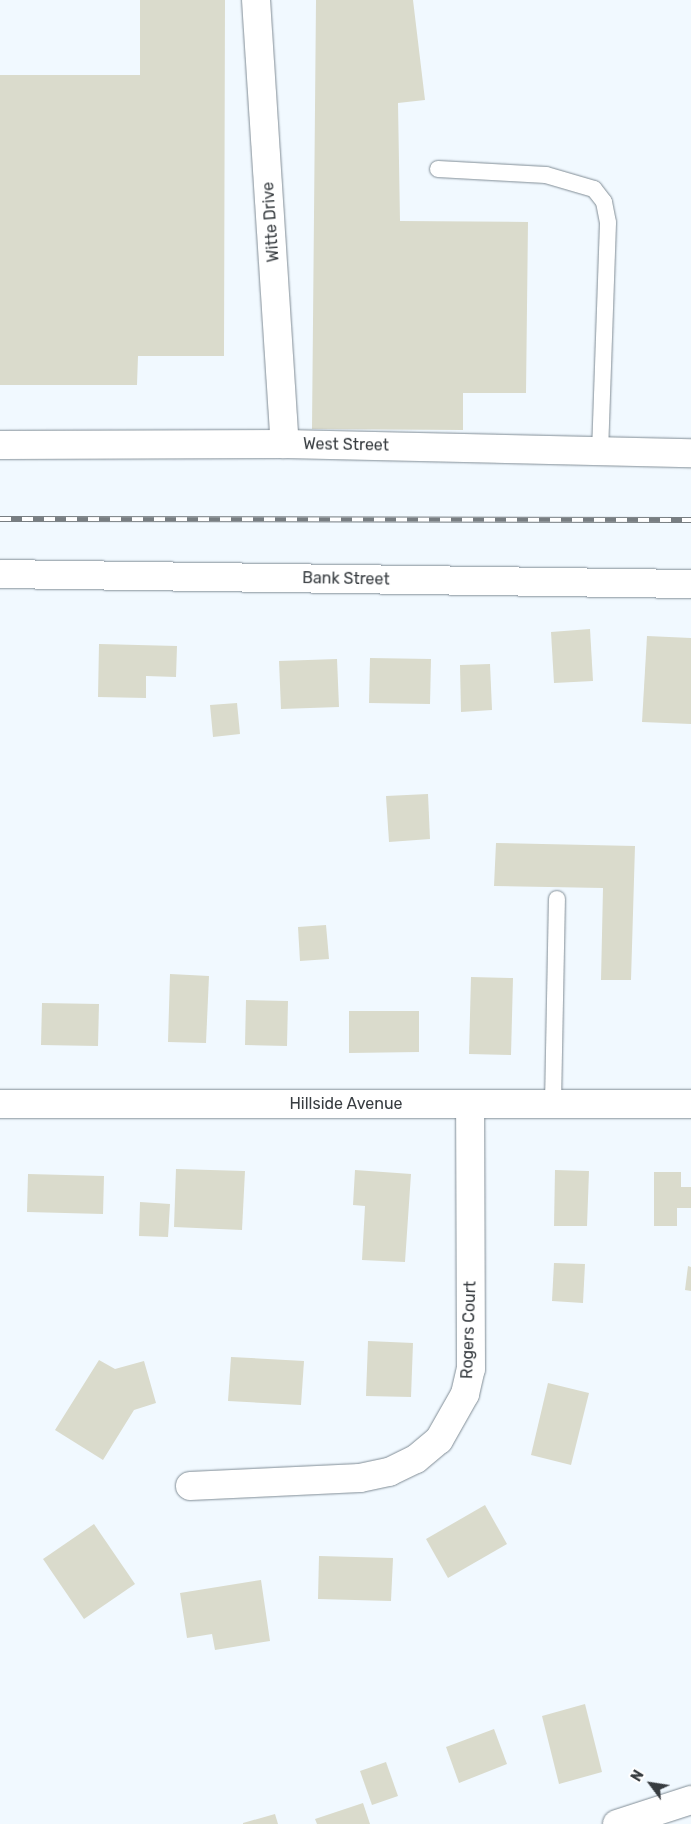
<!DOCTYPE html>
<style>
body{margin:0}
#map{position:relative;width:691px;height:1824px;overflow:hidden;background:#f1f9ff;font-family:Rubik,sans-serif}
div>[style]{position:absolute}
.building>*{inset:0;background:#dadbcc}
.roads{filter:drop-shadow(0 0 1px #818d96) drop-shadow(0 0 1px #818d96)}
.lane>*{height:16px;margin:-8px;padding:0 8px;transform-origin:8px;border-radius:8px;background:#fff}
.street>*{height:28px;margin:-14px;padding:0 14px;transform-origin:14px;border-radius:14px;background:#fff}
.rail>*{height:5.5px;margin-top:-2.75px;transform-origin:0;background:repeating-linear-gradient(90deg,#fff 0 11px,#787e82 0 22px);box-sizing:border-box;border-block:1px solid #787e82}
span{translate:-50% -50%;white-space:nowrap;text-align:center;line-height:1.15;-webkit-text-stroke:4.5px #fff;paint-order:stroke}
.street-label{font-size:16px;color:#373c40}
.north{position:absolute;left:626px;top:1759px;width:50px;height:50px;-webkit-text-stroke:4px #fff;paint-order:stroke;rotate:301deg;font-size:14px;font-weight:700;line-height:20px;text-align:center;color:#373c40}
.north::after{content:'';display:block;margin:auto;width:18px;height:22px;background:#373c40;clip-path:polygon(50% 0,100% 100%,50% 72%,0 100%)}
</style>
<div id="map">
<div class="building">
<div style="clip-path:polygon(140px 0,225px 0,224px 356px,138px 356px,137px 385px,0 385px,0 75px,140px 75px)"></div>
<div style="clip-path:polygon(316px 0,413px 0,425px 100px,398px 103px,400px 221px,528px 222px,526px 393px,463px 393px,463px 430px,312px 429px)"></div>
<div style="clip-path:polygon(590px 629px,593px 681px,554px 683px,551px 632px)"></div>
<div style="clip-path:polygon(647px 636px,691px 638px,691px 724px,642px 722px)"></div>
<div style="clip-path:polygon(99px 644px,177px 646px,176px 677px,146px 676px,146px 698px,98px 697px)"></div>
<div style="clip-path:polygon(370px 658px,431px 659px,430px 704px,369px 703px)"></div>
<div style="clip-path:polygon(337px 659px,339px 707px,281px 709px,279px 661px)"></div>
<div style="clip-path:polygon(490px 664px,492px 710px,461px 712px,460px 665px)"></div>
<div style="clip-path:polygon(237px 703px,240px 734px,213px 737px,210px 705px)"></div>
<div style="clip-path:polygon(428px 794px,430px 839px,389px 842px,386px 796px)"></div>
<div style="clip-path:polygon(496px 843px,635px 846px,631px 980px,601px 980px,603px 888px,494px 886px)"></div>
<div style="clip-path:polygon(326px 925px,329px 959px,300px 961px,298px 927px)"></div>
<div style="clip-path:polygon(170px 974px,209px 976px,206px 1043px,168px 1042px)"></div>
<div style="clip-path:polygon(471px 977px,513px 978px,511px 1055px,469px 1054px)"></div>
<div style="clip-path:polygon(246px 1000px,288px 1001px,287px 1046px,245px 1045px)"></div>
<div style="clip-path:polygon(42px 1003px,99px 1004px,98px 1046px,41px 1045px)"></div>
<div style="clip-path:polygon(349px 1011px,419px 1011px,419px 1052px,349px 1053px)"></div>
<div style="clip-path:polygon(176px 1169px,245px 1171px,242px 1230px,174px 1227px)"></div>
<div style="clip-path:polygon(355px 1170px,411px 1174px,405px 1262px,362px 1260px,365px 1206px,353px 1205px)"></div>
<div style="clip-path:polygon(555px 1170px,589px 1171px,587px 1226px,554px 1226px)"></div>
<div style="clip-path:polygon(654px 1172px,681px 1172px,681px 1187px,691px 1187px,691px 1208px,677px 1208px,677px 1226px,654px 1226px)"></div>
<div style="clip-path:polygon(28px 1174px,104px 1176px,103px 1214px,27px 1212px)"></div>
<div style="clip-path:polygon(140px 1202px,170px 1204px,168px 1237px,139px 1236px)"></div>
<div style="clip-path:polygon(554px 1263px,585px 1264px,583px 1303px,552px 1301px)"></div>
<div style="clip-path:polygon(688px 1266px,691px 1267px,691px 1291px,685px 1290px)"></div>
<div style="clip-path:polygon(368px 1341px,413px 1343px,411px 1397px,366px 1396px)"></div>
<div style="clip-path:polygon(231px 1357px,304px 1361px,301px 1405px,228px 1401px)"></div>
<div style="clip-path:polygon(99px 1360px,115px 1369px,144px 1361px,156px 1403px,134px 1410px,103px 1460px,55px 1430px)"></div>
<div style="clip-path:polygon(548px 1383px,589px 1393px,571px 1465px,531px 1455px)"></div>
<div style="clip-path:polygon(485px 1505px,507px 1544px,448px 1578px,426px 1539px)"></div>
<div style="clip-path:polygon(94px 1524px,135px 1584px,84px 1619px,43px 1559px)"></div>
<div style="clip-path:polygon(319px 1556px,393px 1558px,391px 1601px,318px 1599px)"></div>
<div style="clip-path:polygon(261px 1580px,270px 1641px,215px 1650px,212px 1634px,187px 1638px,180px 1593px)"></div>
<div style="clip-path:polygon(585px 1704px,602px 1772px,559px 1784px,542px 1716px)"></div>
<div style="clip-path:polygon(494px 1729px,507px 1764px,459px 1783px,446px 1747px)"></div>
<div style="clip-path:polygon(386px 1762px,398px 1796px,372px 1805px,360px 1771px)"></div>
<div style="clip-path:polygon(363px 1803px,370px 1824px,317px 1824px,315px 1819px)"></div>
<div style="clip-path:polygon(275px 1814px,278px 1824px,243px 1824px,243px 1823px)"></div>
</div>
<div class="roads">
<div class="lane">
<div style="left:438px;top:169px;width:108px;rotate:3.2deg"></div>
<div style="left:546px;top:175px;width:50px;rotate:16.3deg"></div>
<div style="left:594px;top:189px;width:16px;rotate:52deg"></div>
<div style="left:604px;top:202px;width:21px;rotate:79deg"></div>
<div style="left:608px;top:223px;width:228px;rotate:92deg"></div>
<div style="left:553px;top:1104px;width:205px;rotate:-88.9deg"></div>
</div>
<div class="street">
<div style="left:256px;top:0;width:445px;rotate:86.3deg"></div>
<div style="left:0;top:445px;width:285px;rotate:-0.2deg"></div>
<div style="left:285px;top:444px;width:406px;rotate:1.3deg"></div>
<div style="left:0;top:574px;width:691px;rotate:0.83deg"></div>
<div style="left:0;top:1104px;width:691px"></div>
<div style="left:190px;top:1486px;width:170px;rotate:-2.7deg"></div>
<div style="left:360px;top:1478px;width:30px;rotate:-12deg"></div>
<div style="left:389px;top:1472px;width:30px;rotate:-26deg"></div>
<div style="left:416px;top:1459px;width:30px;rotate:-40deg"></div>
<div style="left:439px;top:1440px;width:53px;rotate:-60.5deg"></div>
<div style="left:465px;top:1394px;width:26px;rotate:-77deg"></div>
<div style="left:471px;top:1369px;width:265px;rotate:-90.2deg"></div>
<div style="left:617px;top:1824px;width:78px;rotate:-18deg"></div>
</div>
</div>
<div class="rail">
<div style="left:0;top:519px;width:691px;rotate:0.08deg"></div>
</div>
<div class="street-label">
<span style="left:271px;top:222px;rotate:-94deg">Witte Drive</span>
<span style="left:346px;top:445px;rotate:1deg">West Street</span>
<span style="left:346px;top:579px;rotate:1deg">Bank Street</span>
<span style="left:346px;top:1104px">Hillside Avenue</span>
<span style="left:469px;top:1330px;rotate:-88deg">Rogers Court</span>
</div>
<div class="north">N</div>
</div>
